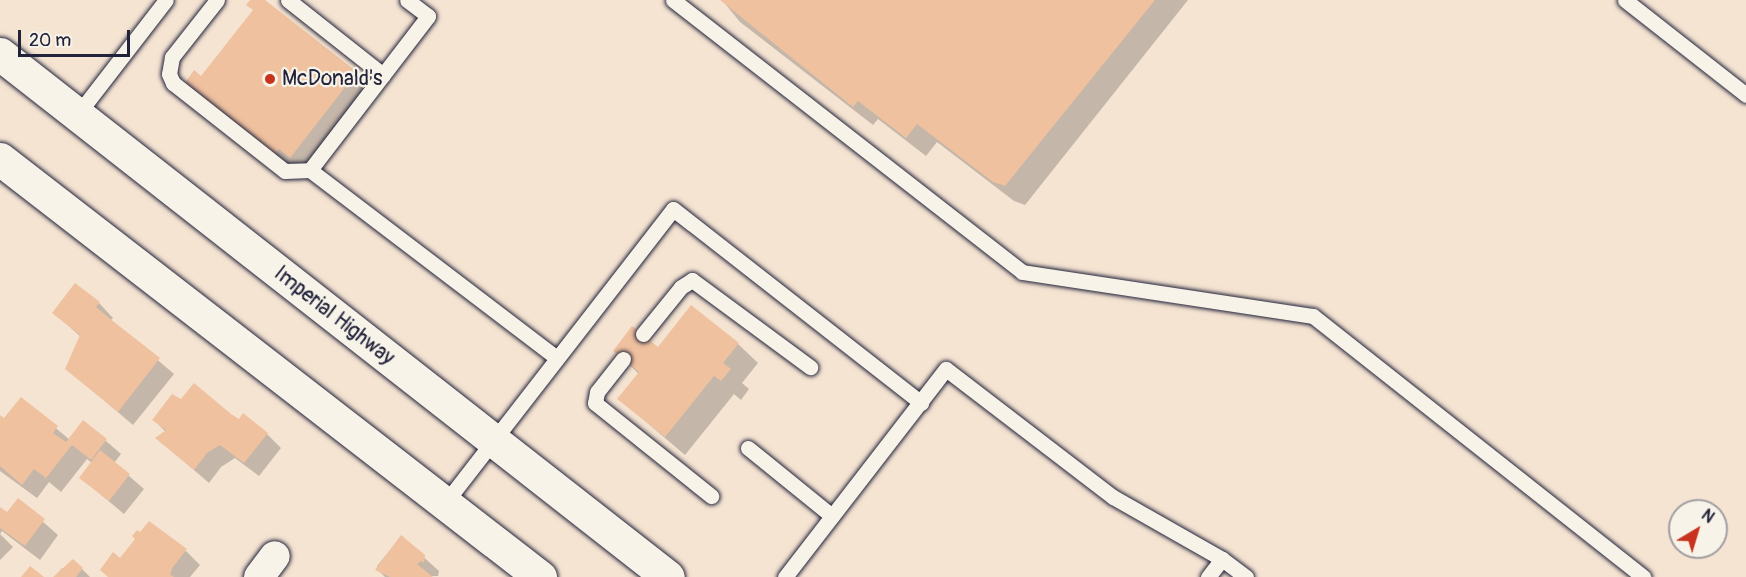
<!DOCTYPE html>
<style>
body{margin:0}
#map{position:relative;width:1746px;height:577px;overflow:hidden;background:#f5e4d2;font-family:Pangolin,sans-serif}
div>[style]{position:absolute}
.shadow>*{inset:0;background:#0003}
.building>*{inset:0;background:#efc19f}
.roads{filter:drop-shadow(0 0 2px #22223b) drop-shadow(0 0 2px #22223b)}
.lane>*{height:15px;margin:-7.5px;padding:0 7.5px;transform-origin:7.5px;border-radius:7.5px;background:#f7f3e8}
.street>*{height:30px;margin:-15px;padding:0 15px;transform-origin:15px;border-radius:15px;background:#f7f3e8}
.primary>*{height:33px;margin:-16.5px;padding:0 16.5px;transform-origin:16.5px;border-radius:16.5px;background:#f7f3e8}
.dots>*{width:16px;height:16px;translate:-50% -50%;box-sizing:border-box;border:3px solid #f7f3e8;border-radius:50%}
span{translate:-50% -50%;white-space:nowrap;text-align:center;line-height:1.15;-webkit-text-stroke:4.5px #f7f3e8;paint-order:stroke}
.poi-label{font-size:21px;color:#22223b}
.left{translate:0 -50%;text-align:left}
.street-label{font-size:21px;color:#22223b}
.north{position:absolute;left:1668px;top:499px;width:60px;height:60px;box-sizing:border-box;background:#f7f3e8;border:2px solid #a29fa3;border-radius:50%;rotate:38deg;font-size:16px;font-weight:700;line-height:24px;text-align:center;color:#22223b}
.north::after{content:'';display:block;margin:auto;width:21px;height:27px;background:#c8321e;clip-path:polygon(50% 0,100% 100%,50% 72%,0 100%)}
.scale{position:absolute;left:18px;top:30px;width:112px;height:27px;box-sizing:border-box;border:3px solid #22223b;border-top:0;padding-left:8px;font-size:18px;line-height:21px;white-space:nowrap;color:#22223b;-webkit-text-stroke:4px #f7f3e8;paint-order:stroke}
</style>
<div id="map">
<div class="shadow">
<div style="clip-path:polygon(252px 0,263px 0,376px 93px,310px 176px,292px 175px,201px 78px,254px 10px)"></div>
<div style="clip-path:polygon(722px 0,1188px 0,1025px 205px,1014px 201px,937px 142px,926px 156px,878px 119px,873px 125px,740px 22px)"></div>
<div style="clip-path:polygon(99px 303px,113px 318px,111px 320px,174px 374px,133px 425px,67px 369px,81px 337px,54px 313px)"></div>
<div style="clip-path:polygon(738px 344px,758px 363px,742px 383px,749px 389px,741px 400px,734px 394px,685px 455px,619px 399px,639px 374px,615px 351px)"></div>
<div style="clip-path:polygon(21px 399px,70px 440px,84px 422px,121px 454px,114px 463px,144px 489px,124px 514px,81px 478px,92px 463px,87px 459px,61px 492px,49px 482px,37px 498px,0 471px,0 417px,4px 420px)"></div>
<div style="clip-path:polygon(181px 401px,231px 416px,267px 434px,281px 448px,259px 476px,235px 458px,221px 467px,209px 483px,159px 440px,166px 432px,154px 420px)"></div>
<div style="clip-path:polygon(18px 500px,58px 535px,40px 560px,2px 531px,0 534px,0 509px,7px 514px)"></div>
<div style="clip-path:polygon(0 534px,13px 547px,0 560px)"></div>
<div style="clip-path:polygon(401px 537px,439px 571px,438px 576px,385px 577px,381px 573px,377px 566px)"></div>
<div style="clip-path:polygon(186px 551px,200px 565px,190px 577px,109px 577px,121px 560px)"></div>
<div style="clip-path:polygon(62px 568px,82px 569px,90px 577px,55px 577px)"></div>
</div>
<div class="building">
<div style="clip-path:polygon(250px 0,265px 0,357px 72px,290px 158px,279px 149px,272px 157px,185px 83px,194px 70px,201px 76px,253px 10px,246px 5px)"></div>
<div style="clip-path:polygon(720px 0,1155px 0,1005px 186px,993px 182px,917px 124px,906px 138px,858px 101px,853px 107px)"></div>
<div style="clip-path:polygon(75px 283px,100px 302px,96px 307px,109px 318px,160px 358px,118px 412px,65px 369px,80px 335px,52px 313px)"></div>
<div style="clip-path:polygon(691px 305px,739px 343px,723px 363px,731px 369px,721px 381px,714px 376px,665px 437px,617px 399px,639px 372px,613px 351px,632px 326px,658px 347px)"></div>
<div style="clip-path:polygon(194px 383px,231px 414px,239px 419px,243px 413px,268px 433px,244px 463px,220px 445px,207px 453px,194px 470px,155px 438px,166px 430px,152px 420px,172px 394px,181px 399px)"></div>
<div style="clip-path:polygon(21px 397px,58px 426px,53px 433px,66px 442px,83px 420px,107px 439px,91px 460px,72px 445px,46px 478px,34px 469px,22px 485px,0 466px,0 415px,4px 418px)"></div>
<div style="clip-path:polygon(100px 450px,130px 474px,109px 501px,79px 478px)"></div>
<div style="clip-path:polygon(18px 498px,45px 519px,25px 546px,0 528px,0 507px,7px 512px)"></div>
<div style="clip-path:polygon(149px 521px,187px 549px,173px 567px,170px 574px,174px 577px,108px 577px,100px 570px,113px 552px,120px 558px,135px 539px,132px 536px,137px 530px,140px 532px)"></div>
<div style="clip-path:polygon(401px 535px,425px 555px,424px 563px,421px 561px,417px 564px,433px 577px,390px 577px,375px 570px)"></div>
<div style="clip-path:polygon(73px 559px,83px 568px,76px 577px,53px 577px)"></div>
<div style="clip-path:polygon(30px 566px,44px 577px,21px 577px)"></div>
</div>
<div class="roads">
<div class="lane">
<div style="left:217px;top:0;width:73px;rotate:128.3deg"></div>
<div style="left:172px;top:57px;width:17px;rotate:100deg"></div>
<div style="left:169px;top:74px;width:10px;rotate:66deg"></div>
<div style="left:173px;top:83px;width:142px;rotate:38.2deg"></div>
<div style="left:285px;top:171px;width:25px;rotate:-2deg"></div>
<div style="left:310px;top:170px;width:310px;rotate:37.3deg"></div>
<div style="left:288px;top:0;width:121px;rotate:38.3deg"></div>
<div style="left:673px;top:0;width:442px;rotate:37.9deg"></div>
<div style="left:1022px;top:272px;width:294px;rotate:8.6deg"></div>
<div style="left:1313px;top:316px;width:421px;rotate:38.3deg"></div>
<div style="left:1625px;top:0;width:154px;rotate:38.1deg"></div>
<div style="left:77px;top:115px;width:145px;rotate:-52.3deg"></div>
<div style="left:310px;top:170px;width:194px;rotate:-52.5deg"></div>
<div style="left:428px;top:16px;width:26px;rotate:-143deg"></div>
<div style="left:643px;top:334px;width:60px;rotate:-51deg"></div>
<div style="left:681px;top:287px;width:13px;rotate:-32deg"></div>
<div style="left:692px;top:280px;width:147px;rotate:36.4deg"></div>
<div style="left:623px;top:359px;width:42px;rotate:128.2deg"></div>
<div style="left:597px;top:392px;width:11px;rotate:100deg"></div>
<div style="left:595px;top:403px;width:149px;rotate:38.7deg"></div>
<div style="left:748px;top:448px;width:108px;rotate:39deg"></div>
<div style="left:445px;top:503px;width:372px;rotate:-52.2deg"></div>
<div style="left:673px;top:209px;width:315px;rotate:38deg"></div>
<div style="left:785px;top:577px;width:263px;rotate:-52.3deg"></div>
<div style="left:946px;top:369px;width:210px;rotate:37.5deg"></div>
<div style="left:1113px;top:497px;width:125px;rotate:29.6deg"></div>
<div style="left:1222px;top:559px;width:30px;rotate:37deg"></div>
<div style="left:1208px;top:577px;width:23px;rotate:-52deg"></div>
</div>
<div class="street">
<div style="left:259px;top:577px;width:26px;rotate:-53deg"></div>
</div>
<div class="primary">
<div style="left:0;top:54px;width:848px;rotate:38.06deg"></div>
<div style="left:0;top:159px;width:683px;rotate:37.74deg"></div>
</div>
</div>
<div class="dots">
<div style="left:270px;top:79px;background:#c8321e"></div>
</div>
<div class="poi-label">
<span class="left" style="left:282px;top:79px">McDonald's</span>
</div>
<div class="street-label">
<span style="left:334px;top:316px;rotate:38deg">Imperial Highway</span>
</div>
<div class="north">N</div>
<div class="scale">20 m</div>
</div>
